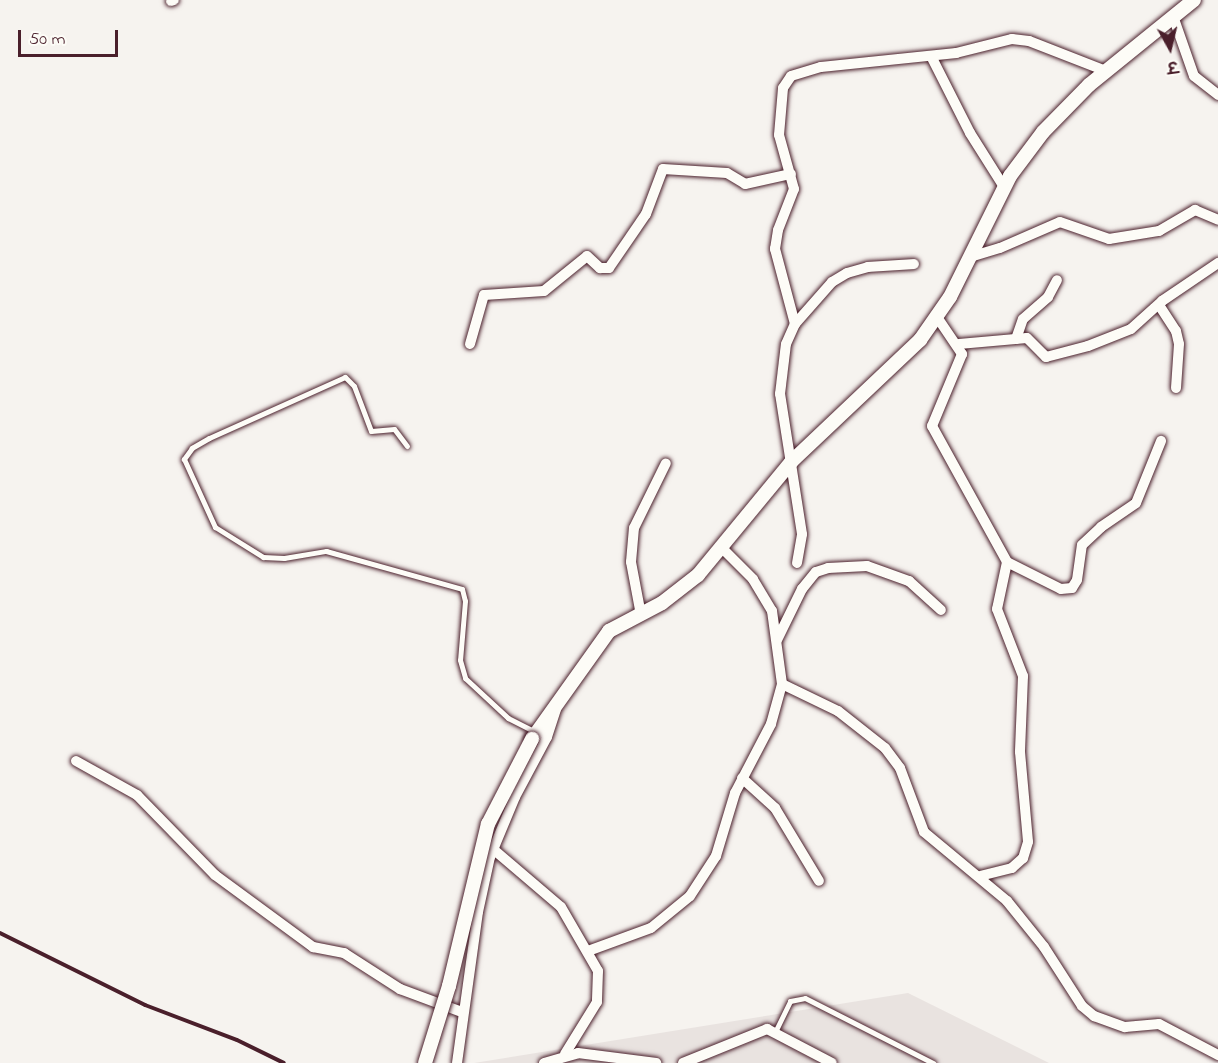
<!DOCTYPE html>
<meta charset="utf-8">
<style>
body{margin:0}
#map{position:relative;width:1218px;height:1063px;overflow:hidden;background:#f6f3ef;font-family:"Indie Flower","Playpen Sans Deva",sans-serif}
div>[style]{position:absolute}
.built>*{inset:0;background:#e9e3e0}
.roads{filter:drop-shadow(0 0 2px #4a1f2b) drop-shadow(0 0 2px #4a1f2b)}
.service>*{height:5px;margin:-2.5px;padding:0 2.5px;transform-origin:2.5px;border-radius:2.5px;background:#fdfcf7}
.minor>*{height:10px;margin:-5px;padding:0 5px;transform-origin:5px;border-radius:5px;background:#fdfcf7}
.tertiary>*{height:14px;margin:-7px;padding:0 7px;transform-origin:7px;border-radius:7px;background:#fdfcf7}
.rail>*{height:4px;margin:-2px;padding:0 2px;transform-origin:2px;border-radius:2px;background:#4a1f2b}
.bridges{filter:drop-shadow(0 0 2px #4a1f2b) drop-shadow(0 0 2px #4a1f2b)}
.tertiary-bridge>*{height:14px;margin:-7px;padding:0 7px;transform-origin:7px;border-radius:7px;background:#fdfcf7}
span{translate:-50% -50%;white-space:nowrap;text-align:center;line-height:1.15;-webkit-text-stroke:4.5px #fdfcf7;paint-order:stroke}
.north{position:absolute;left:1140px;top:18px;width:60px;height:60px;-webkit-text-stroke:4px #fdfcf7;paint-order:stroke;rotate:172deg;font-size:16px;font-weight:700;line-height:24px;text-align:center;color:#4a1f2b}
.north::after{content:'';display:block;margin:auto;width:21px;height:27px;background:#4a1f2b;clip-path:polygon(50% 0,100% 100%,50% 72%,0 100%)}
.scale{position:absolute;left:18px;top:30px;width:100px;height:27px;box-sizing:border-box;border:3px solid #4a1f2b;border-top:0;padding-left:8px;font-size:18px;line-height:21px;white-space:nowrap;color:#4a1f2b;-webkit-text-stroke:4px #fdfcf7;paint-order:stroke}
</style>
<div id="map">
<div class="built">
<div style="clip-path:polygon(908px 993px,1049px 1063px,474px 1063px)"></div>
</div>
<div class="roads">
<div class="service">
<div style="left:407px;top:446px;width:21px;rotate:-127deg"></div>
<div style="left:394px;top:429px;width:23px;rotate:175deg"></div>
<div style="left:371px;top:431px;width:48px;rotate:-110.7deg"></div>
<div style="left:354px;top:386px;width:13px;rotate:-135deg"></div>
<div style="left:345px;top:377px;width:149px;rotate:155.8deg"></div>
<div style="left:209px;top:438px;width:20px;rotate:150deg"></div>
<div style="left:192px;top:448px;width:14px;rotate:126deg"></div>
<div style="left:184px;top:459px;width:75px;rotate:65.5deg"></div>
<div style="left:215px;top:527px;width:57px;rotate:32deg"></div>
<div style="left:263px;top:557px;width:21px;rotate:3deg"></div>
<div style="left:284px;top:558px;width:43px;rotate:-9.5deg"></div>
<div style="left:326px;top:551px;width:141px;rotate:15.6deg"></div>
<div style="left:462px;top:589px;width:12px;rotate:76deg"></div>
<div style="left:465px;top:601px;width:59px;rotate:94.8deg"></div>
<div style="left:460px;top:660px;width:19px;rotate:74deg"></div>
<div style="left:465px;top:678px;width:59px;rotate:42.9deg"></div>
<div style="left:508px;top:718px;width:31px;rotate:27deg"></div>
<div style="left:776px;top:1030px;width:32px;rotate:-64deg"></div>
<div style="left:790px;top:1001px;width:15px;rotate:-11deg"></div>
<div style="left:805px;top:998px;width:144px;rotate:26.9deg"></div>
</div>
<div class="minor">
<div style="left:171px;top:1px;width:3px;rotate:-18deg"></div>
<div style="left:1174px;top:19px;width:60px;rotate:70.7deg"></div>
<div style="left:1194px;top:76px;width:31px;rotate:38deg"></div>
<div style="left:931px;top:56px;width:86px;rotate:63.1deg"></div>
<div style="left:970px;top:133px;width:64px;rotate:57.8deg"></div>
<div style="left:970px;top:257px;width:31px;rotate:-17deg"></div>
<div style="left:1000px;top:248px;width:65px;rotate:-23.4deg"></div>
<div style="left:1060px;top:222px;width:52px;rotate:19.1deg"></div>
<div style="left:1109px;top:239px;width:51px;rotate:-9.1deg"></div>
<div style="left:1159px;top:231px;width:42px;rotate:-30.3deg"></div>
<div style="left:1195px;top:210px;width:25px;rotate:23deg"></div>
<div style="left:1159px;top:305px;width:31px;rotate:57deg"></div>
<div style="left:1176px;top:331px;width:13px;rotate:77deg"></div>
<div style="left:1179px;top:344px;width:44px;rotate:93.9deg"></div>
<div style="left:937px;top:317px;width:45px;rotate:56deg"></div>
<div style="left:962px;top:354px;width:78px;rotate:112.6deg"></div>
<div style="left:932px;top:426px;width:155px;rotate:61.1deg"></div>
<div style="left:1007px;top:562px;width:48px;rotate:102deg"></div>
<div style="left:997px;top:609px;width:72px;rotate:68.8deg"></div>
<div style="left:1023px;top:676px;width:76px;rotate:92.3deg"></div>
<div style="left:1020px;top:752px;width:90px;rotate:84.9deg"></div>
<div style="left:1028px;top:842px;width:17px;rotate:107deg"></div>
<div style="left:1023px;top:858px;width:15px;rotate:138deg"></div>
<div style="left:1012px;top:868px;width:32px;rotate:166deg"></div>
<div style="left:795px;top:324px;width:78px;rotate:-104.9deg"></div>
<div style="left:775px;top:249px;width:19px;rotate:-81deg"></div>
<div style="left:778px;top:230px;width:44px;rotate:-68.7deg"></div>
<div style="left:794px;top:189px;width:56px;rotate:-105.5deg"></div>
<div style="left:779px;top:135px;width:47px;rotate:-85.1deg"></div>
<div style="left:783px;top:88px;width:14px;rotate:-56deg"></div>
<div style="left:791px;top:76px;width:31px;rotate:-17deg"></div>
<div style="left:821px;top:67px;width:136px;rotate:-5.9deg"></div>
<div style="left:956px;top:53px;width:58px;rotate:-14deg"></div>
<div style="left:1012px;top:39px;width:17px;rotate:7deg"></div>
<div style="left:1029px;top:41px;width:83px;rotate:21.3deg"></div>
<div style="left:1016px;top:339px;width:21px;rotate:-71deg"></div>
<div style="left:1023px;top:319px;width:33px;rotate:-41deg"></div>
<div style="left:1048px;top:297px;width:19px;rotate:-62deg"></div>
<div style="left:470px;top:344px;width:51px;rotate:-74.1deg"></div>
<div style="left:484px;top:295px;width:60px;rotate:-3.8deg"></div>
<div style="left:544px;top:291px;width:55px;rotate:-39.1deg"></div>
<div style="left:587px;top:256px;width:18px;rotate:43deg"></div>
<div style="left:600px;top:268px;width:9px"></div>
<div style="left:609px;top:268px;width:65px;rotate:-55.6deg"></div>
<div style="left:646px;top:214px;width:48px;rotate:-69.3deg"></div>
<div style="left:663px;top:169px;width:64px;rotate:3.6deg"></div>
<div style="left:727px;top:173px;width:21px;rotate:31deg"></div>
<div style="left:745px;top:184px;width:47px;rotate:-12.3deg"></div>
<div style="left:959px;top:344px;width:68px;rotate:-5deg"></div>
<div style="left:1027px;top:338px;width:27px;rotate:45deg"></div>
<div style="left:1046px;top:357px;width:43px;rotate:-14.7deg"></div>
<div style="left:1088px;top:346px;width:46px;rotate:-21.6deg"></div>
<div style="left:1131px;top:329px;width:42px;rotate:-42.1deg"></div>
<div style="left:1162px;top:301px;width:68px;rotate:-34.2deg"></div>
<div style="left:1007px;top:562px;width:60px;rotate:26.6deg"></div>
<div style="left:1061px;top:589px;width:11px;rotate:-5deg"></div>
<div style="left:1072px;top:588px;width:9px;rotate:-58deg"></div>
<div style="left:1077px;top:580px;width:35px;rotate:-82deg"></div>
<div style="left:1082px;top:545px;width:26px;rotate:-43deg"></div>
<div style="left:1101px;top:527px;width:42px;rotate:-34.4deg"></div>
<div style="left:1136px;top:503px;width:67px;rotate:-68deg"></div>
<div style="left:797px;top:563px;width:29px;rotate:-80deg"></div>
<div style="left:802px;top:534px;width:142px;rotate:-98.9deg"></div>
<div style="left:780px;top:394px;width:50px;rotate:-83.2deg"></div>
<div style="left:786px;top:344px;width:22px;rotate:-66deg"></div>
<div style="left:795px;top:324px;width:56px;rotate:-48.6deg"></div>
<div style="left:832px;top:282px;width:17px;rotate:-31deg"></div>
<div style="left:847px;top:273px;width:22px;rotate:-16deg"></div>
<div style="left:868px;top:267px;width:46px;rotate:-3.7deg"></div>
<div style="left:641px;top:615px;width:54px;rotate:-100.7deg"></div>
<div style="left:631px;top:562px;width:34px;rotate:-85deg"></div>
<div style="left:634px;top:528px;width:72px;rotate:-63.8deg"></div>
<div style="left:777px;top:640px;width:57px;rotate:-63.9deg"></div>
<div style="left:802px;top:589px;width:22px;rotate:-51deg"></div>
<div style="left:816px;top:572px;width:13px;rotate:-18deg"></div>
<div style="left:828px;top:568px;width:39px;rotate:-3deg"></div>
<div style="left:867px;top:566px;width:45px;rotate:19.7deg"></div>
<div style="left:909px;top:581px;width:43px;rotate:42.2deg"></div>
<div style="left:782px;top:684px;width:62px;rotate:25.7deg"></div>
<div style="left:838px;top:711px;width:60px;rotate:38.2deg"></div>
<div style="left:885px;top:748px;width:25px;rotate:53deg"></div>
<div style="left:900px;top:768px;width:68px;rotate:69.4deg"></div>
<div style="left:924px;top:832px;width:108px;rotate:39.7deg"></div>
<div style="left:1007px;top:901px;width:59px;rotate:51.2deg"></div>
<div style="left:1044px;top:947px;width:70px;rotate:57.2deg"></div>
<div style="left:1082px;top:1006px;width:16px;rotate:40deg"></div>
<div style="left:1094px;top:1016px;width:33px;rotate:20deg"></div>
<div style="left:1125px;top:1027px;width:34px;rotate:-5deg"></div>
<div style="left:1159px;top:1024px;width:67px;rotate:27.7deg"></div>
<div style="left:76px;top:761px;width:70px;rotate:29.1deg"></div>
<div style="left:137px;top:795px;width:112px;rotate:45.7deg"></div>
<div style="left:215px;top:875px;width:122px;rotate:36.3deg"></div>
<div style="left:313px;top:947px;width:32px;rotate:11deg"></div>
<div style="left:344px;top:953px;width:67px;rotate:32.7deg"></div>
<div style="left:400px;top:989px;width:66px;rotate:20.4deg"></div>
<div style="left:742px;top:778px;width:45px;rotate:42.3deg"></div>
<div style="left:775px;top:808px;width:85px;rotate:58.9deg"></div>
<div style="left:493px;top:849px;width:89px;rotate:40.5deg"></div>
<div style="left:561px;top:907px;width:74px;rotate:60deg"></div>
<div style="left:598px;top:971px;width:31px;rotate:92deg"></div>
<div style="left:597px;top:1002px;width:61px;rotate:121.6deg"></div>
<div style="left:588px;top:951px;width:67px;rotate:-20.1deg"></div>
<div style="left:651px;top:928px;width:50px;rotate:-39.4deg"></div>
<div style="left:690px;top:896px;width:48px;rotate:-57deg"></div>
<div style="left:716px;top:856px;width:66px;rotate:-73.2deg"></div>
<div style="left:735px;top:793px;width:78px;rotate:-62.4deg"></div>
<div style="left:771px;top:724px;width:41px;rotate:-74.6deg"></div>
<div style="left:782px;top:684px;width:74px;rotate:-97.8deg"></div>
<div style="left:772px;top:611px;width:37px;rotate:-121deg"></div>
<div style="left:753px;top:579px;width:45px;rotate:-135deg"></div>
<div style="left:457px;top:1063px;width:152px;rotate:-82.1deg"></div>
<div style="left:478px;top:912px;width:56px;rotate:-77.7deg"></div>
<div style="left:490px;top:857px;width:65px;rotate:-67.4deg"></div>
<div style="left:515px;top:797px;width:68px;rotate:-61.9deg"></div>
<div style="left:547px;top:737px;width:29px;rotate:-72deg"></div>
<div style="left:544px;top:1063px;width:35px;rotate:-16deg"></div>
<div style="left:578px;top:1053px;width:79px;rotate:7.3deg"></div>
<div style="left:683px;top:1063px;width:91px;rotate:-22deg"></div>
<div style="left:767px;top:1029px;width:73px;rotate:27.6deg"></div>
</div>
<div class="tertiary">
<div style="left:532px;top:739px;width:133px;rotate:-54.5deg"></div>
<div style="left:609px;top:631px;width:60px;rotate:-27.8deg"></div>
<div style="left:662px;top:603px;width:46px;rotate:-37.9deg"></div>
<div style="left:698px;top:575px;width:146px;rotate:-50.5deg"></div>
<div style="left:791px;top:462px;width:178px;rotate:-43.4deg"></div>
<div style="left:920px;top:340px;width:52px;rotate:-55.1deg"></div>
<div style="left:950px;top:297px;width:135px;rotate:-63.6deg"></div>
<div style="left:1010px;top:176px;width:55px;rotate:-53.1deg"></div>
<div style="left:1043px;top:132px;width:66px;rotate:-45.6deg"></div>
<div style="left:1089px;top:85px;width:135px;rotate:-39deg"></div>
</div>
</div>
<div class="rail">
<div style="left:0;top:933px;width:162px;rotate:26.4deg"></div>
<div style="left:145px;top:1005px;width:98px;rotate:20.8deg"></div>
<div style="left:237px;top:1040px;width:52px;rotate:26.1deg"></div>
</div>
<div class="bridges">
<div class="tertiary-bridge">
<div style="left:425px;top:1063px;width:81px;rotate:-72.7deg"></div>
<div style="left:449px;top:986px;width:167px;rotate:-76.5deg"></div>
<div style="left:488px;top:824px;width:96px;rotate:-62.6deg"></div>
</div>
</div>
<div class="north">उ</div>
<div class="scale">50 m</div>
</div>
